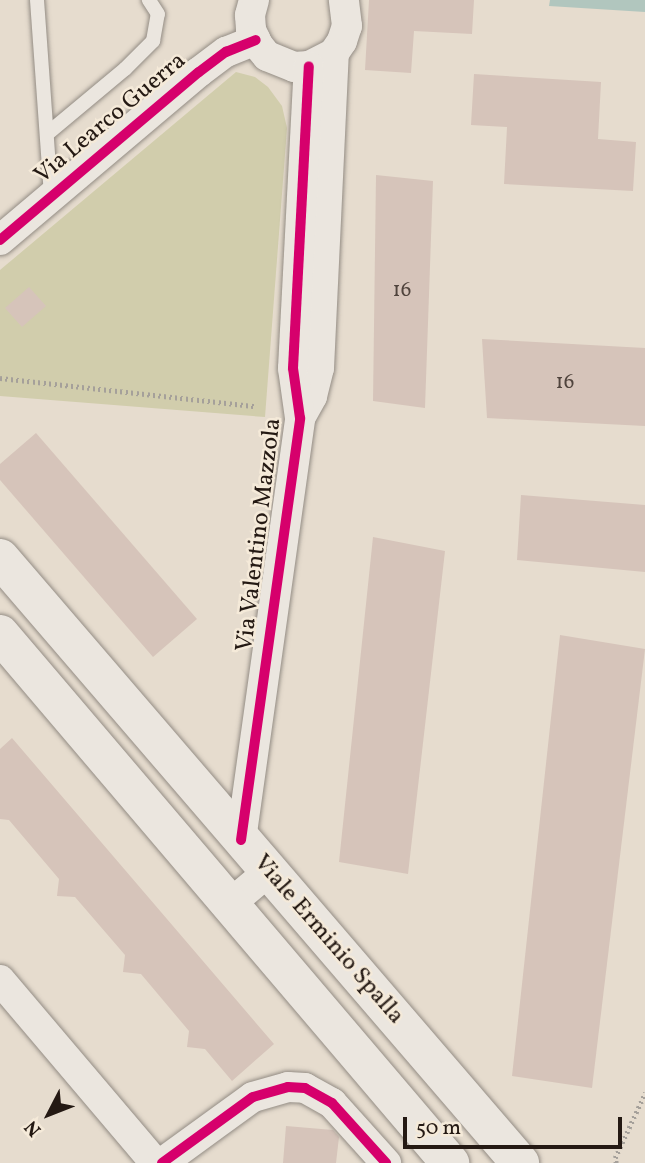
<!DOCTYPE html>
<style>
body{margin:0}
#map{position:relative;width:645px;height:1163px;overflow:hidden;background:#e6dcce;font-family:Vollkorn,serif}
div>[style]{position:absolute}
.green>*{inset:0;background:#d1cdac}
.water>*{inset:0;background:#b1c6be}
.building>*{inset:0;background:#d6c4ba}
.path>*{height:4.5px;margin-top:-2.25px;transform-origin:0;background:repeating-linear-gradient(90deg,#a5a09a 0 2px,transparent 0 5.5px)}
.roads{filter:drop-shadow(0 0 2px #938c84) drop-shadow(0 0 2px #938c84)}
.service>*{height:14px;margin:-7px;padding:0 7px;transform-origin:7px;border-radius:7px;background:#ebe6df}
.minor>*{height:30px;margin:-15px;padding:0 15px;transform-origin:15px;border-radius:15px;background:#ebe6df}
.secondary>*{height:38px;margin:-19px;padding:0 19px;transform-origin:19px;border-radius:19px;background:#ebe6df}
.cycleway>*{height:10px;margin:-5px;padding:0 5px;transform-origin:5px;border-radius:5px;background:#d6006c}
span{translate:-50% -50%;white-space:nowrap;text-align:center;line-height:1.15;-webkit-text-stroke:5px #f5ead9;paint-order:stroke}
.number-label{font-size:21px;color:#50443d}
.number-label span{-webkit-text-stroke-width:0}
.street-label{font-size:24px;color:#241913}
.north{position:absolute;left:14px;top:1079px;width:70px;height:70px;-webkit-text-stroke:5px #f5ead9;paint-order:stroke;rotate:228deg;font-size:19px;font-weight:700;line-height:28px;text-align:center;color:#241913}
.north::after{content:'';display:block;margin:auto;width:24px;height:32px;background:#241913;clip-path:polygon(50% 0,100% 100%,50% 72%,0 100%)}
.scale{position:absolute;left:403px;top:1117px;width:219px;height:32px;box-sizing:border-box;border:4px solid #241913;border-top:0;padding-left:9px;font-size:21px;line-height:24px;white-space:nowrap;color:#241913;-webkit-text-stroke:5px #f5ead9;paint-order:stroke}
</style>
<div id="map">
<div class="green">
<div style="clip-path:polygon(236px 72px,255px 77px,268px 87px,282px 106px,287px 128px,265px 417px,0 396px,0 270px)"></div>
</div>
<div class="water">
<div style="clip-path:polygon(550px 0,645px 0,645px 12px,549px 6px)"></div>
</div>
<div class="building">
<div style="clip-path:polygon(369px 0,474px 0,472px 34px,414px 31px,411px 73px,365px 70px)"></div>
<div style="clip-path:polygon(474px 74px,601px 82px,598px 139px,636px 142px,633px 191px,504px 184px,507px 127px,471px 125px)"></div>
<div style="clip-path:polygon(376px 175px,433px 181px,425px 408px,373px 401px)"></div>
<div style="clip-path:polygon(29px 287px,46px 306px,22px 327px,5px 308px)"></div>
<div style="clip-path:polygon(482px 339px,645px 348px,645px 426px,487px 418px)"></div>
<div style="clip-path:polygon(36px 433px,197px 619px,153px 657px,0 480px,0 464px)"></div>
<div style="clip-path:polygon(521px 495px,645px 505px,645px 572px,517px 560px)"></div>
<div style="clip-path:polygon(373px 537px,445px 551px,408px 874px,339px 862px)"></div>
<div style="clip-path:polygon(560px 635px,645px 649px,592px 1088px,512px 1076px)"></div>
<div style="clip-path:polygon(12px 738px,274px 1044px,232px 1081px,205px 1049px,187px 1047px,189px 1031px,141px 974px,123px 972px,125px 955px,75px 897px,57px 896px,59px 879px,9px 820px,0 819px,0 749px)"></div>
<div style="clip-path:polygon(286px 1126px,333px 1130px,339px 1137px,336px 1163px,283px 1163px)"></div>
</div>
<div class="path">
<div style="left:0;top:378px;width:257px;rotate:6.3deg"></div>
<div style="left:616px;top:1163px;width:5px;rotate:-101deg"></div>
<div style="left:615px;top:1158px;width:72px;rotate:-65.2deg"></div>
</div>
<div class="roads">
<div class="service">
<div style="left:37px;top:0;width:197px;rotate:85.9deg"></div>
<div style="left:47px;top:134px;width:102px;rotate:-39.8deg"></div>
<div style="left:125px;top:69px;width:40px;rotate:-45deg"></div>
<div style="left:153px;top:41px;width:27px;rotate:-80deg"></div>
<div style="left:158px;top:14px;width:17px;rotate:-123deg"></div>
</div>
<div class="minor">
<div style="left:254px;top:0;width:16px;rotate:105deg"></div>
<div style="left:250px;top:15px;width:15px;rotate:86deg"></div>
<div style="left:251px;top:30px;width:17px;rotate:65deg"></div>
<div style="left:258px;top:45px;width:14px;rotate:51deg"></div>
<div style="left:267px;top:56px;width:29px;rotate:22deg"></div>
<div style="left:294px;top:67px;width:15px;rotate:-4deg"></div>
<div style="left:309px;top:66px;width:28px;rotate:-27deg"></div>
<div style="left:334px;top:53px;width:14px;rotate:-56deg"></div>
<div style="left:342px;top:41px;width:16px;rotate:-72deg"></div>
<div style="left:347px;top:26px;width:26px;rotate:-97deg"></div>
<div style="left:0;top:240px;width:260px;rotate:-40.2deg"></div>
<div style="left:199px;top:72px;width:34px;rotate:-37deg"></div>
<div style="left:226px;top:52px;width:32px;rotate:-22deg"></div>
<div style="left:300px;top:418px;width:25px;rotate:-61deg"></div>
<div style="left:312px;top:396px;width:29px;rotate:-76deg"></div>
<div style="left:319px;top:368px;width:315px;rotate:-87.3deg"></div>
<div style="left:241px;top:840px;width:426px;rotate:-82deg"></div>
<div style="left:300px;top:418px;width:50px;rotate:-98deg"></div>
<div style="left:293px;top:368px;width:302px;rotate:-87deg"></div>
<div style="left:230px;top:904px;width:50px;rotate:-40.1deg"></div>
<div style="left:0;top:980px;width:240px;rotate:49.7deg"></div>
<div style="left:162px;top:1163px;width:112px;rotate:-36deg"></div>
<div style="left:253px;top:1097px;width:36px;rotate:-16deg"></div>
<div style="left:288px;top:1087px;width:17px;rotate:3deg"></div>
<div style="left:305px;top:1088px;width:31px;rotate:29deg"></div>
<div style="left:332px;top:1103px;width:81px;rotate:48deg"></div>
</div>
<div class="secondary">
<div style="left:0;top:558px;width:798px;rotate:49.32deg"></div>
<div style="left:0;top:634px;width:695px;rotate:49.61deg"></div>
</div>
</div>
<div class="cycleway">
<div style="left:0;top:240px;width:260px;rotate:-40.2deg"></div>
<div style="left:199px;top:72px;width:34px;rotate:-37deg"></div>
<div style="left:226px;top:52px;width:32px;rotate:-22deg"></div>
<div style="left:241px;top:840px;width:426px;rotate:-82deg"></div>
<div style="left:300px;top:418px;width:50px;rotate:-98deg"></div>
<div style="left:293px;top:368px;width:302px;rotate:-87deg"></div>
<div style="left:162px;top:1163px;width:112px;rotate:-36deg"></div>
<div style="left:253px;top:1097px;width:36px;rotate:-16deg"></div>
<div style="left:288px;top:1087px;width:17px;rotate:3deg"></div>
<div style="left:305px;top:1088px;width:31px;rotate:29deg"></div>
<div style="left:332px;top:1103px;width:81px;rotate:48deg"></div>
</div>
<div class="number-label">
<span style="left:402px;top:291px">16</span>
<span style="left:565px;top:383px">16</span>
</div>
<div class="street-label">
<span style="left:111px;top:119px;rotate:-40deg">Via Learco Guerra</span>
<span style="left:260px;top:535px;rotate:-83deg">Via Valentino Mazzola</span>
<span style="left:328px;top:940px;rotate:49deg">Viale Erminio Spalla</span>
</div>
<div class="north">N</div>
<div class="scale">50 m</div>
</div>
